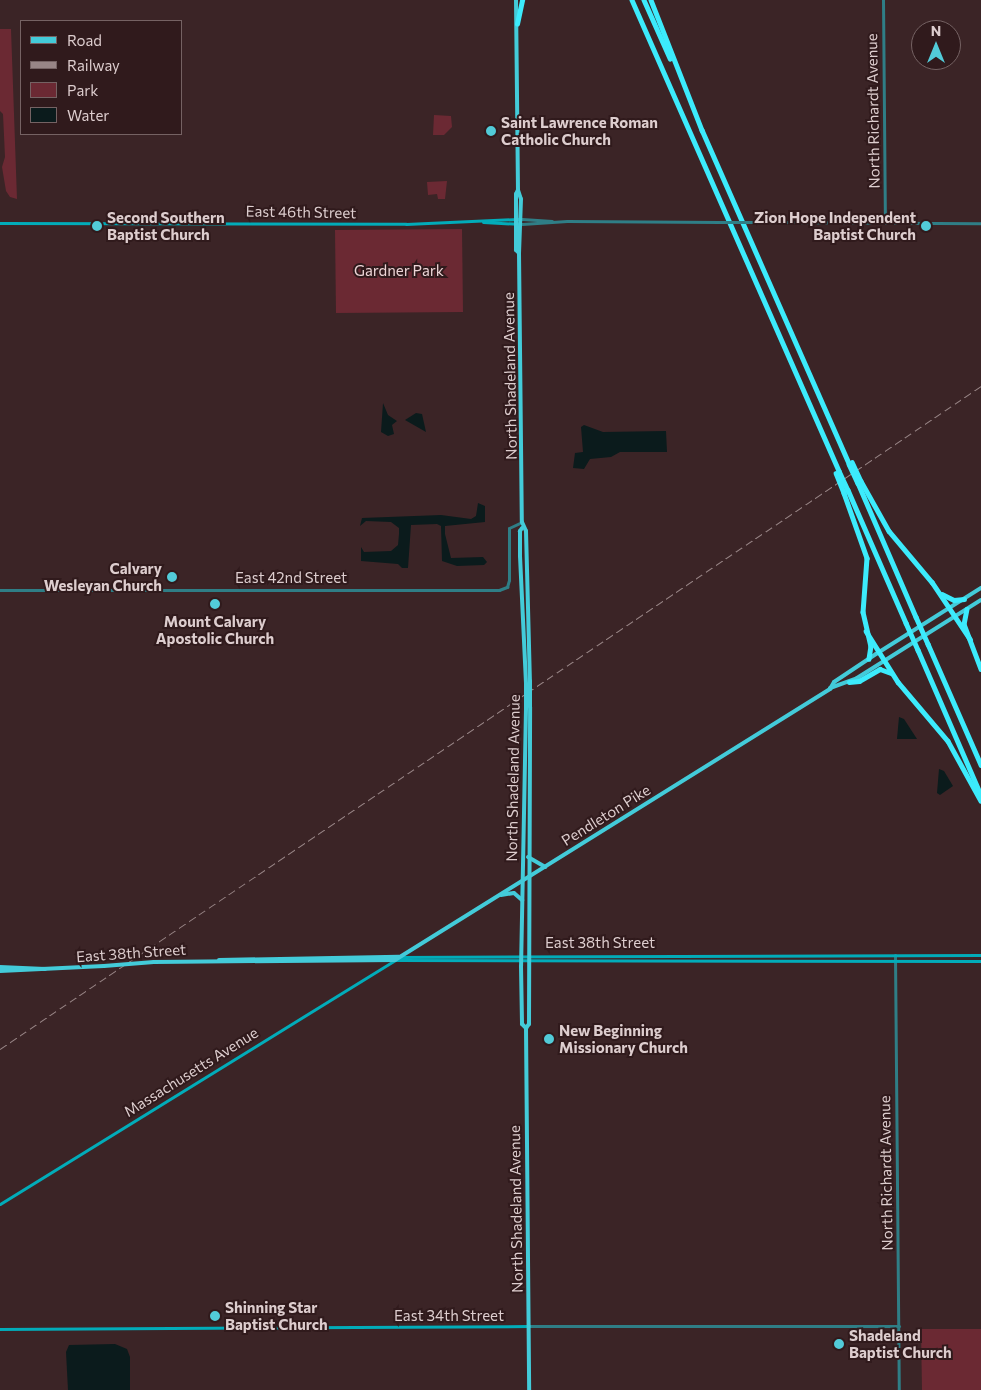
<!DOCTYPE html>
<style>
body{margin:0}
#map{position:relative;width:981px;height:1390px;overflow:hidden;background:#3b2426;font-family:Commissioner,sans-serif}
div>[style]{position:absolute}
.green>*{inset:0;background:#6b2933}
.water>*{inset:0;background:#0b1b1c}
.tertiary>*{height:3px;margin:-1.5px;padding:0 1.5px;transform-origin:1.5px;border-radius:1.5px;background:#2f7e86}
.secondary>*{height:3px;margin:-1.5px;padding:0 1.5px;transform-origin:1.5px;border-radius:1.5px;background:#02acb9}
.primary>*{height:4px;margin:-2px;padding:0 2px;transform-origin:2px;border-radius:2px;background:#43cbd9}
.motorway>*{height:4.5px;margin:-2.25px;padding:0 2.25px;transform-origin:2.25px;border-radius:2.25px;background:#3cebfc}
.rail>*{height:1px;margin-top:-0.5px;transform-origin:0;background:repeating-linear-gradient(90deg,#988586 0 8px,transparent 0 12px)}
.tertiary-bridge>*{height:3px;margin:-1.5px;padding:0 1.5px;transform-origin:1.5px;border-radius:1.5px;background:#2f7e86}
.primary-bridge>*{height:4px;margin:-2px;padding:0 2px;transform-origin:2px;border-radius:2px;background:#43cbd9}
.motorway-bridge>*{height:4.5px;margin:-2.25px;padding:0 2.25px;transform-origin:2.25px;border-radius:2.25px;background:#3cebfc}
.dots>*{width:14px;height:14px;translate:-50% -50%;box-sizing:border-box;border:2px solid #301a1c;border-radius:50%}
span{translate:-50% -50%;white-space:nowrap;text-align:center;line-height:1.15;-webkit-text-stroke:4px #301a1c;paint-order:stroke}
.street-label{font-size:15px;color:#ddcdce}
.poi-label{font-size:15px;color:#ddcdce;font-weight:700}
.left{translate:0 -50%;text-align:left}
.right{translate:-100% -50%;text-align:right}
.park-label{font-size:15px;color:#eed5d7}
.legend{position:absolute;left:20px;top:20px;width:162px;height:115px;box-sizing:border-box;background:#301a1c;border:1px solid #756263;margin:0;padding:6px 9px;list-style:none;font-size:15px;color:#ddcdce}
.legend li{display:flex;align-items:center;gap:10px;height:25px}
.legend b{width:25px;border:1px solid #756263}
.north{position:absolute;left:911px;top:20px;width:50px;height:50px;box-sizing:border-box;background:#301a1c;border:1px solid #756263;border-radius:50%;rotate:0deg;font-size:14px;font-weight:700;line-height:20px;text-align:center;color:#ddcdce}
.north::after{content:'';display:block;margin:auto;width:18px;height:22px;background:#52cbd8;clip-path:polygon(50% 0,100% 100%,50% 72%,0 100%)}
</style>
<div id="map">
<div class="green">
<div style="clip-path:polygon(0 29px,11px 29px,17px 199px,10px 197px,6px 191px,2px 167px,5px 157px,3px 114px,0 111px)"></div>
<div style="clip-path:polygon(434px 115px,451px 116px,452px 127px,444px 135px,433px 135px)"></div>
<div style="clip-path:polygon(447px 181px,445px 199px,438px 199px,437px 194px,428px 195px,427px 182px)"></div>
<div style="clip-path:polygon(462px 229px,463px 312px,336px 313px,335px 230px)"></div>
<div style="clip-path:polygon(921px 1329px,981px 1329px,981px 1390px,922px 1390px)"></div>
</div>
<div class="water">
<div style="clip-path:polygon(383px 403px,388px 415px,397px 421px,392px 425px,394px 434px,388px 436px,381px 432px)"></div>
<div style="clip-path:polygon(416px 413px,422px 414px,426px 432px,405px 420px)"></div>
<div style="clip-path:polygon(584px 425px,603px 432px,666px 431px,667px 452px,620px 452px,611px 457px,590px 459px,584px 469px,573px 468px,575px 453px,583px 452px,581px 427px)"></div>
<div style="clip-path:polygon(478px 503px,485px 506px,485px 522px,445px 526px,445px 534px,451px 558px,483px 557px,487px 562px,484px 565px,457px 566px,442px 561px,441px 526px,437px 524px,411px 525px,408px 568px,402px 568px,398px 564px,361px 561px,361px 547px,364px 552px,391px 551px,398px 545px,399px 534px,399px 528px,391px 522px,366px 521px,360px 526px,362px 518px,441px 515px,471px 519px,476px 516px)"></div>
<div style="clip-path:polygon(899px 717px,904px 719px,917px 739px,897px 739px)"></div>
<div style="clip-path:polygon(939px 769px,944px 771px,953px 786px,940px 795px,937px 793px)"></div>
<div style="clip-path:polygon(115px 1344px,127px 1349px,130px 1357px,130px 1390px,68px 1390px,66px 1352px,69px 1345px)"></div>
</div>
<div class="tertiary">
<div style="left:883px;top:0;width:223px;rotate:89.5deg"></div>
<div style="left:522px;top:219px;width:30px;rotate:4deg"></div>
<div style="left:753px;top:222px;width:228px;rotate:0.3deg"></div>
<div style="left:522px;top:224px;width:45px;rotate:-3.8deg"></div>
<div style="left:567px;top:221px;width:153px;rotate:0.4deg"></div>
<div style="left:0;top:590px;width:499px"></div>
<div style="left:499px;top:590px;width:9px;rotate:-21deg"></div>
<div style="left:507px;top:587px;width:7px;rotate:-74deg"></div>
<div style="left:509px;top:580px;width:52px;rotate:-90deg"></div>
<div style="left:509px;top:528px;width:14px;rotate:-25deg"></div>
<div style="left:895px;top:955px;width:435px;rotate:89.5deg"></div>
<div style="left:529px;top:1326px;width:370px"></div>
</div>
<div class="secondary">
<div style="left:483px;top:222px;width:35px;rotate:3deg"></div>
<div style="left:0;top:223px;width:406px;rotate:0.1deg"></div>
<div style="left:406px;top:224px;width:112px;rotate:-2.6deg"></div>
<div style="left:400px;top:957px;width:581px;rotate:-0.2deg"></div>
<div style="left:0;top:1204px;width:464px;rotate:-31.7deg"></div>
<div style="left:395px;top:960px;width:586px;rotate:0.1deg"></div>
<div style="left:0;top:1329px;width:529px;rotate:-0.32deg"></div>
</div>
<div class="primary">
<div style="left:516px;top:0;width:190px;rotate:89.4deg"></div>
<div style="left:518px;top:190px;width:9px;rotate:72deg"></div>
<div style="left:521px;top:199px;width:54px;rotate:92.1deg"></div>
<div style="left:518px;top:190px;width:4px;rotate:117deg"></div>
<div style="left:516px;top:194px;width:56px;rotate:90deg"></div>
<div style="left:516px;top:250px;width:4px;rotate:45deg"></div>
<div style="left:519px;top:253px;width:269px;rotate:89.4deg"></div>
<div style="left:522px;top:522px;width:10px;rotate:66deg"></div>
<div style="left:526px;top:531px;width:150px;rotate:88.5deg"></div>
<div style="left:522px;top:528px;width:4px;rotate:124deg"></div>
<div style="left:520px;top:531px;width:25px;rotate:90deg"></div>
<div style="left:520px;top:556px;width:128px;rotate:87.3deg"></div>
<div style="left:830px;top:688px;width:29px;rotate:-20deg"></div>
<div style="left:857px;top:678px;width:146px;rotate:-32.2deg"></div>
<div style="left:526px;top:709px;width:257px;rotate:91.1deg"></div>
<div style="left:521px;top:966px;width:58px;rotate:89deg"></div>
<div style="left:522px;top:1024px;width:6px;rotate:45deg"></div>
<div style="left:526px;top:1028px;width:362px;rotate:89.5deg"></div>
<div style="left:528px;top:857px;width:20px;rotate:30deg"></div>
<div style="left:501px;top:895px;width:13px;rotate:-9deg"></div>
<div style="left:514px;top:893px;width:11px;rotate:41deg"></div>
<div style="left:219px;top:960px;width:180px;rotate:-1deg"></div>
<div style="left:154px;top:962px;width:241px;rotate:-0.5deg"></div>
<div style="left:395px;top:960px;width:513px;rotate:-31.92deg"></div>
<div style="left:830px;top:689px;width:8px;rotate:-60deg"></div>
<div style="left:834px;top:682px;width:50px;rotate:-33.7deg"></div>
<div style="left:876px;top:654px;width:124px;rotate:-32.2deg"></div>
<div style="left:0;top:967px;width:45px;rotate:2.5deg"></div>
<div style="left:0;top:971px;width:104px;rotate:-2.8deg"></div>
<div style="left:526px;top:1028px;width:5px;rotate:-53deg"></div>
<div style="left:529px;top:1024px;width:317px;rotate:-89.8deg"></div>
</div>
<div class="motorway">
<div style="left:632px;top:0;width:514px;rotate:66.27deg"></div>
<div style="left:644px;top:0;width:64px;rotate:65.9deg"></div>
<div style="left:651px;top:0;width:140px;rotate:68.6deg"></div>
<div style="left:702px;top:130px;width:365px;rotate:66.2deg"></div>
<div style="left:517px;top:24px;width:25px;rotate:-78deg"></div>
<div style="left:861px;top:481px;width:57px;rotate:60.8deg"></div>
<div style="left:889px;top:531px;width:67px;rotate:49.9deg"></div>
<div style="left:932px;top:582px;width:69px;rotate:56.3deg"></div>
<div style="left:858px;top:483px;width:146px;rotate:66.6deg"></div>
<div style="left:848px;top:490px;width:145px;rotate:66.4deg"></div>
<div style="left:844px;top:493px;width:69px;rotate:70.5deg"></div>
<div style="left:867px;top:558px;width:54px;rotate:94.2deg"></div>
<div style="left:863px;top:612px;width:35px;rotate:77deg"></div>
<div style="left:871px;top:646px;width:13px;rotate:99deg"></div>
<div style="left:942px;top:594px;width:13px;rotate:27deg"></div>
<div style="left:954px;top:600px;width:10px;rotate:-6deg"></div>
<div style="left:967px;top:609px;width:15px;rotate:101deg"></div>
<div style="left:964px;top:624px;width:48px;rotate:69.3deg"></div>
<div style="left:866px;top:631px;width:60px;rotate:57.9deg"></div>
<div style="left:898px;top:682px;width:77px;rotate:49.7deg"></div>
<div style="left:948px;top:741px;width:68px;rotate:61.2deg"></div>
<div style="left:928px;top:644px;width:132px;rotate:66.3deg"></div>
<div style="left:918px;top:650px;width:158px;rotate:66.5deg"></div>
<div style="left:849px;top:682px;width:10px;rotate:-6deg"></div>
<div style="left:859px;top:681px;width:24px;rotate:-30deg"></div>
<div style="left:880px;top:669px;width:12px;rotate:20deg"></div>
</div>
<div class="rail">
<div style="left:0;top:1049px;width:1184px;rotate:-34.05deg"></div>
</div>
<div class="tertiary-bridge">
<div style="left:720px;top:222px;width:33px"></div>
</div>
<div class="primary-bridge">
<div style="left:530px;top:707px;width:26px;rotate:-90deg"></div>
<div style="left:526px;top:709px;width:25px;rotate:-90deg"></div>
<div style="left:104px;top:966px;width:50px;rotate:-4.6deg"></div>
</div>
<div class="motorway-bridge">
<div style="left:852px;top:462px;width:21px;rotate:65deg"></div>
<div style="left:849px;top:464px;width:21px;rotate:65deg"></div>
<div style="left:839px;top:471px;width:21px;rotate:65deg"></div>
<div style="left:836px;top:473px;width:22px;rotate:68deg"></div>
<div style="left:916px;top:617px;width:30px;rotate:66deg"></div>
<div style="left:906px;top:623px;width:30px;rotate:66deg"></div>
</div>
<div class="dots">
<div style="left:491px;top:131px;background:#52cbd8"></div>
<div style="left:97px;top:226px;background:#52cbd8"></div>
<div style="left:926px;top:226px;background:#52cbd8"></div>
<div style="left:172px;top:577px;background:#52cbd8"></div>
<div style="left:215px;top:604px;background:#52cbd8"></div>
<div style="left:549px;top:1039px;background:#52cbd8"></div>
<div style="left:215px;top:1316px;background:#52cbd8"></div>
<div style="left:839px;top:1344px;background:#52cbd8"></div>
</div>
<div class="street-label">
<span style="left:873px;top:111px;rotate:-91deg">North Richardt Avenue</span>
<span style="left:301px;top:212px;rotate:1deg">East 46th Street</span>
<span style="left:510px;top:376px;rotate:-91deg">North Shadeland Avenue</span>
<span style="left:291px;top:578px">East 42nd Street</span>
<span style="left:513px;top:778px;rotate:-89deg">North Shadeland Avenue</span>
<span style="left:606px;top:815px;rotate:-32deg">Pendleton Pike</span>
<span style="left:600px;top:943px">East 38th Street</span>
<span style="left:131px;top:953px;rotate:-4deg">East 38th Street</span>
<span style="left:191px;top:1072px;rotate:-32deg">Massachusetts Avenue</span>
<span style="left:886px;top:1173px;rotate:-91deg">North Richardt Avenue</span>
<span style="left:516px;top:1209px;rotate:-91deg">North Shadeland Avenue</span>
<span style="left:449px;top:1316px">East 34th Street</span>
</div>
<div class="poi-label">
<span class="left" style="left:501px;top:131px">Saint Lawrence Roman<br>Catholic Church</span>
<span class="left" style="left:107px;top:226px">Second Southern<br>Baptist Church</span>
<span class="right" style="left:916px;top:226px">Zion Hope Independent<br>Baptist Church</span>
<span class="right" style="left:162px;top:577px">Calvary<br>Wesleyan Church</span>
<span style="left:215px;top:630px">Mount Calvary<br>Apostolic Church</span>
<span class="left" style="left:559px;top:1039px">New Beginning<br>Missionary Church</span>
<span class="left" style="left:225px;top:1316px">Shinning Star<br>Baptist Church</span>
<span class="left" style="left:849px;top:1344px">Shadeland<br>Baptist Church</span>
</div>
<div class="park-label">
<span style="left:399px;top:271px">Gardner Park</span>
</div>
<ul class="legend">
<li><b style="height:6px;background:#43cbd9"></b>Road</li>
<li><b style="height:6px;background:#988586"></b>Railway</li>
<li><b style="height:14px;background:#6b2933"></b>Park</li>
<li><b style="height:14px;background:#0b1b1c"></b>Water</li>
</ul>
<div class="north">N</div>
</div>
